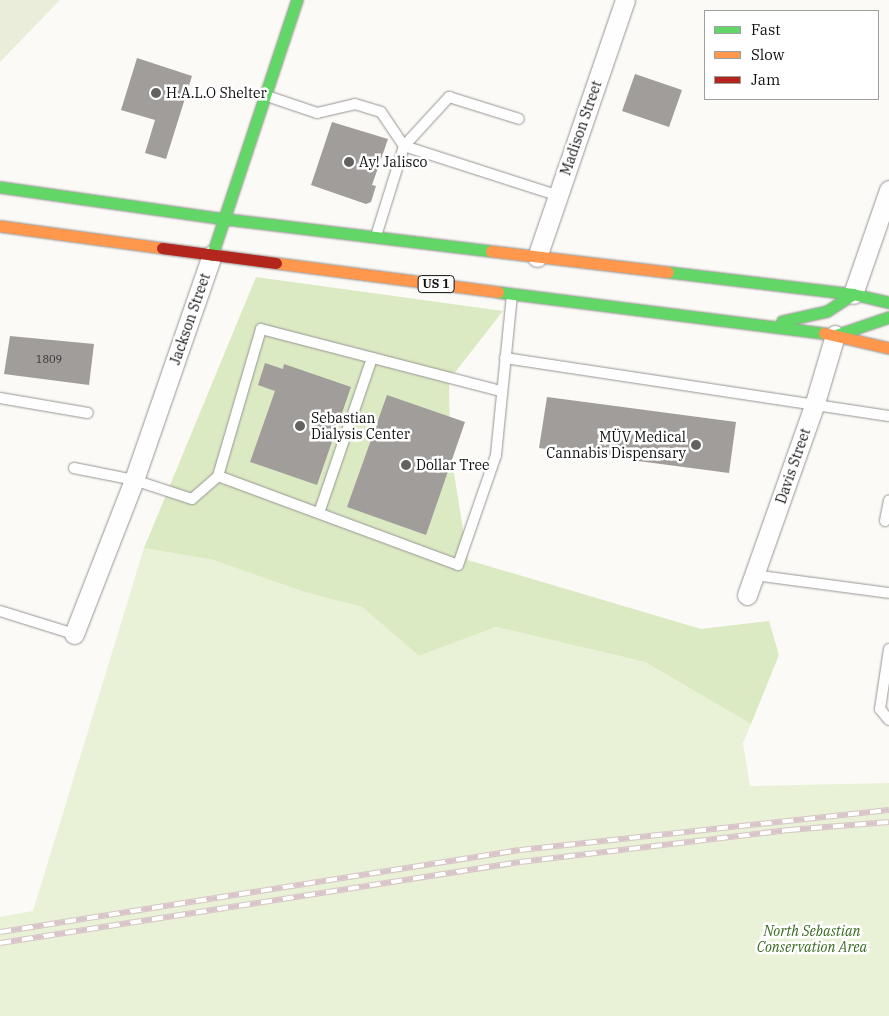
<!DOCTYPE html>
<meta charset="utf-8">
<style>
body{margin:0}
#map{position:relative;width:889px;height:1016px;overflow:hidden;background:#fcfaf6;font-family:"IBM Plex Serif",serif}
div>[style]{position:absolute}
.green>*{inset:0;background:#e9f2d6}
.forest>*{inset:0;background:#dceac3}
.cemetery>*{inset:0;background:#eaedd9}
.building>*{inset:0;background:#a09d9b}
.roads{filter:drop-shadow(0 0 1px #969594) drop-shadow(0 0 1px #969594)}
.lane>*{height:10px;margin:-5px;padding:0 5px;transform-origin:5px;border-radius:5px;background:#fffefe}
.street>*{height:19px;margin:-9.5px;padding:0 9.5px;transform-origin:9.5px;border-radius:9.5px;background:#fffefe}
.fast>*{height:11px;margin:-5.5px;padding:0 5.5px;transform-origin:5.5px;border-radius:5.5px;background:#63d668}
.slow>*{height:11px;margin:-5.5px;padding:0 5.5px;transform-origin:5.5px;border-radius:5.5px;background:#ff974d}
.jam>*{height:11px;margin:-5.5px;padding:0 5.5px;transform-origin:5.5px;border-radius:5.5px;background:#b3261e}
.rail>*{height:5.5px;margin-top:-2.75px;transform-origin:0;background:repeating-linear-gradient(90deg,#fff 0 11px,#d9c5c9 0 22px);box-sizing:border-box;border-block:1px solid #d9c5c9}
.dots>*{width:14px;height:14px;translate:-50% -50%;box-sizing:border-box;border:2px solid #fff;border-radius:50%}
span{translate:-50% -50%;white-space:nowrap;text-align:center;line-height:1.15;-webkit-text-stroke:5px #fff;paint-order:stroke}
.number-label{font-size:11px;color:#343333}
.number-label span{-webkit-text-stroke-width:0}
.shield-label span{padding:1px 4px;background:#fff;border:1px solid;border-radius:4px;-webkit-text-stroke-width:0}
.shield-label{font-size:12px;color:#101010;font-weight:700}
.poi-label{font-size:14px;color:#101010}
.left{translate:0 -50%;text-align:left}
.right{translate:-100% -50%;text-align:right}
.street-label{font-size:14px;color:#101010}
.park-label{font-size:14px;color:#38691e;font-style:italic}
.legend{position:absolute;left:704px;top:10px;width:175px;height:90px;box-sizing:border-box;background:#fff;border:1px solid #9f9f9f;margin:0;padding:6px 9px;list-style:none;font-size:15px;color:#101010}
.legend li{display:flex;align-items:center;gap:10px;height:25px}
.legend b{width:25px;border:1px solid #9f9f9f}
</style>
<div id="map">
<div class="green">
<div style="clip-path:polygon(144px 548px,213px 560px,304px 592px,362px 607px,419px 656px,496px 627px,645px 662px,751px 724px,743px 743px,750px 786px,889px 783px,889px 1016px,0 1016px,0 917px,33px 911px)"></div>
</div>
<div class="forest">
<div style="clip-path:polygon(256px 277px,503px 311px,449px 380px,450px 448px,468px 560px,701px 629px,769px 621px,779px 655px,751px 724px,645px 662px,496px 627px,419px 656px,362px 607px,304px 592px,213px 560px,144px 548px)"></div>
</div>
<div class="cemetery">
<div style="clip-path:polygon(0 0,60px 0,0 62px)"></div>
</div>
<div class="building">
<div style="clip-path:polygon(137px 58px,192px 76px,166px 159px,145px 153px,155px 120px,121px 110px)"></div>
<div style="clip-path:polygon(635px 74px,682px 90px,669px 127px,622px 111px)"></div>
<div style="clip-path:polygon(332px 122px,388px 139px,372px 185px,376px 186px,371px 202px,366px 204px,311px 185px)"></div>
<div style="clip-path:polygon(10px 336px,94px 344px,89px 385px,4px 374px)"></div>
<div style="clip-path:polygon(265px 363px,283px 369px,284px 364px,351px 387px,317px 485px,250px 462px,275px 391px,258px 385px)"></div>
<div style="clip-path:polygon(387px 395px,465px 422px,426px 535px,347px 507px)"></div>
<div style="clip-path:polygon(547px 397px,736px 422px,729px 473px,539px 448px)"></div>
</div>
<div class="roads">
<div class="lane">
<div style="left:267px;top:96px;width:53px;rotate:18.8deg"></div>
<div style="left:317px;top:113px;width:39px;rotate:-13deg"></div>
<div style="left:355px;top:104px;width:27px;rotate:17deg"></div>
<div style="left:381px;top:112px;width:41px;rotate:55.9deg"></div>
<div style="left:404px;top:146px;width:163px;rotate:17.9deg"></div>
<div style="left:376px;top:236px;width:94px;rotate:-72.7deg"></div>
<div style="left:404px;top:146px;width:67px;rotate:-47.4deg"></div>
<div style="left:449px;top:97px;width:73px;rotate:17.4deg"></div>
<div style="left:505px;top:358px;width:388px;rotate:8.6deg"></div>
<div style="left:0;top:398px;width:89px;rotate:9.7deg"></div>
<div style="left:74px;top:468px;width:61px;rotate:11.3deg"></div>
<div style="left:134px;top:480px;width:61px;rotate:18.1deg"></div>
<div style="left:192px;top:499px;width:35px;rotate:-41deg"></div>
<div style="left:218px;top:476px;width:256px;rotate:20.3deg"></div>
<div style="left:458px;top:565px;width:116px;rotate:-70.9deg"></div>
<div style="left:496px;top:455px;width:160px;rotate:-84.3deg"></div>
<div style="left:218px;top:476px;width:153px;rotate:-73.7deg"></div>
<div style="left:261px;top:329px;width:248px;rotate:14.5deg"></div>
<div style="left:319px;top:513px;width:164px;rotate:-71.1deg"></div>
<div style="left:885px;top:521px;width:21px;rotate:-79deg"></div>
<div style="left:754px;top:575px;width:136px;rotate:7.6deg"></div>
<div style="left:0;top:611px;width:77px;rotate:17.3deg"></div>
<div style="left:889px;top:649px;width:61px;rotate:98.5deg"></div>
<div style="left:880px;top:709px;width:14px;rotate:51deg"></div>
</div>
<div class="street">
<div style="left:537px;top:257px;width:272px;rotate:-71.1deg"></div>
<div style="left:853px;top:294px;width:110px;rotate:-70.9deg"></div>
<div style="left:747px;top:595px;width:201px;rotate:-70.5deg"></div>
<div style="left:814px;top:406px;width:74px;rotate:-73.5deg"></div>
<div style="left:74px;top:634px;width:165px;rotate:-68.7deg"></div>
<div style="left:134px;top:480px;width:238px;rotate:-70.9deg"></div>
</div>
<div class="fast">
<div style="left:0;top:187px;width:228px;rotate:8.1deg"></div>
<div style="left:226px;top:219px;width:267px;rotate:6.9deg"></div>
<div style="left:212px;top:255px;width:269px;rotate:-71.6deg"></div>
<div style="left:668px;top:272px;width:186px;rotate:6.8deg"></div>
<div style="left:853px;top:294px;width:37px;rotate:13deg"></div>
<div style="left:498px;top:292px;width:329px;rotate:7.2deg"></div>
<div style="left:782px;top:321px;width:46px;rotate:-12.5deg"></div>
<div style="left:827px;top:311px;width:31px;rotate:-33deg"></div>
<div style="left:836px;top:335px;width:56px;rotate:-18.8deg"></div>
</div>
<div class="slow">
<div style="left:0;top:226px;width:163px;rotate:7.7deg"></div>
<div style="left:491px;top:251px;width:178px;rotate:6.8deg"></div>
<div style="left:276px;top:263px;width:224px;rotate:7.4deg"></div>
<div style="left:824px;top:333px;width:67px;rotate:13deg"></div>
</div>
<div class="jam">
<div style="left:162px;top:248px;width:115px;rotate:7.5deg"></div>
</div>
</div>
<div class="rail">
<div style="left:0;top:932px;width:526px;rotate:-8.96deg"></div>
<div style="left:520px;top:850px;width:371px;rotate:-6.2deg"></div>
<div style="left:0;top:943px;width:526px;rotate:-8.85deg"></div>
<div style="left:520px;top:862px;width:271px;rotate:-6.8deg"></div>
<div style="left:789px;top:830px;width:100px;rotate:-4.6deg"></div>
</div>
<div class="dots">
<div style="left:156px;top:93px;background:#636260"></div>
<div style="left:349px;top:162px;background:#636260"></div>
<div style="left:300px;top:426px;background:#636260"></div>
<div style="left:696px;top:445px;background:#636260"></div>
<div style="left:406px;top:465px;background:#636260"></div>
</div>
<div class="number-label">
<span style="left:49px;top:359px">1809</span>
</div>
<div class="shield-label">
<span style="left:436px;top:284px">US 1</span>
</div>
<div class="poi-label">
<span class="left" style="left:166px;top:93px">H.A.L.O Shelter</span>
<span class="left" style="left:359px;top:162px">Ay! Jalisco</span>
<span class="left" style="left:311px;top:426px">Sebastian<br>Dialysis Center</span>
<span class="right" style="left:686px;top:445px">MÜV Medical<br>Cannabis Dispensary</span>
<span class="left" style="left:416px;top:465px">Dollar Tree</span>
</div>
<div class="street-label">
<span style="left:581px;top:128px;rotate:-71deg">Madison Street</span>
<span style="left:190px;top:319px;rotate:-71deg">Jackson Street</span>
<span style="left:793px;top:466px;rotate:-71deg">Davis Street</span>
</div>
<div class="park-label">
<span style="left:812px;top:939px">North Sebastian<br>Conservation Area</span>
</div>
<ul class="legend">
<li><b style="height:6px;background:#63d668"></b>Fast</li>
<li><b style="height:6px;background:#ff974d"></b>Slow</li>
<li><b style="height:6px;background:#b3261e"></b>Jam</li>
</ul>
</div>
